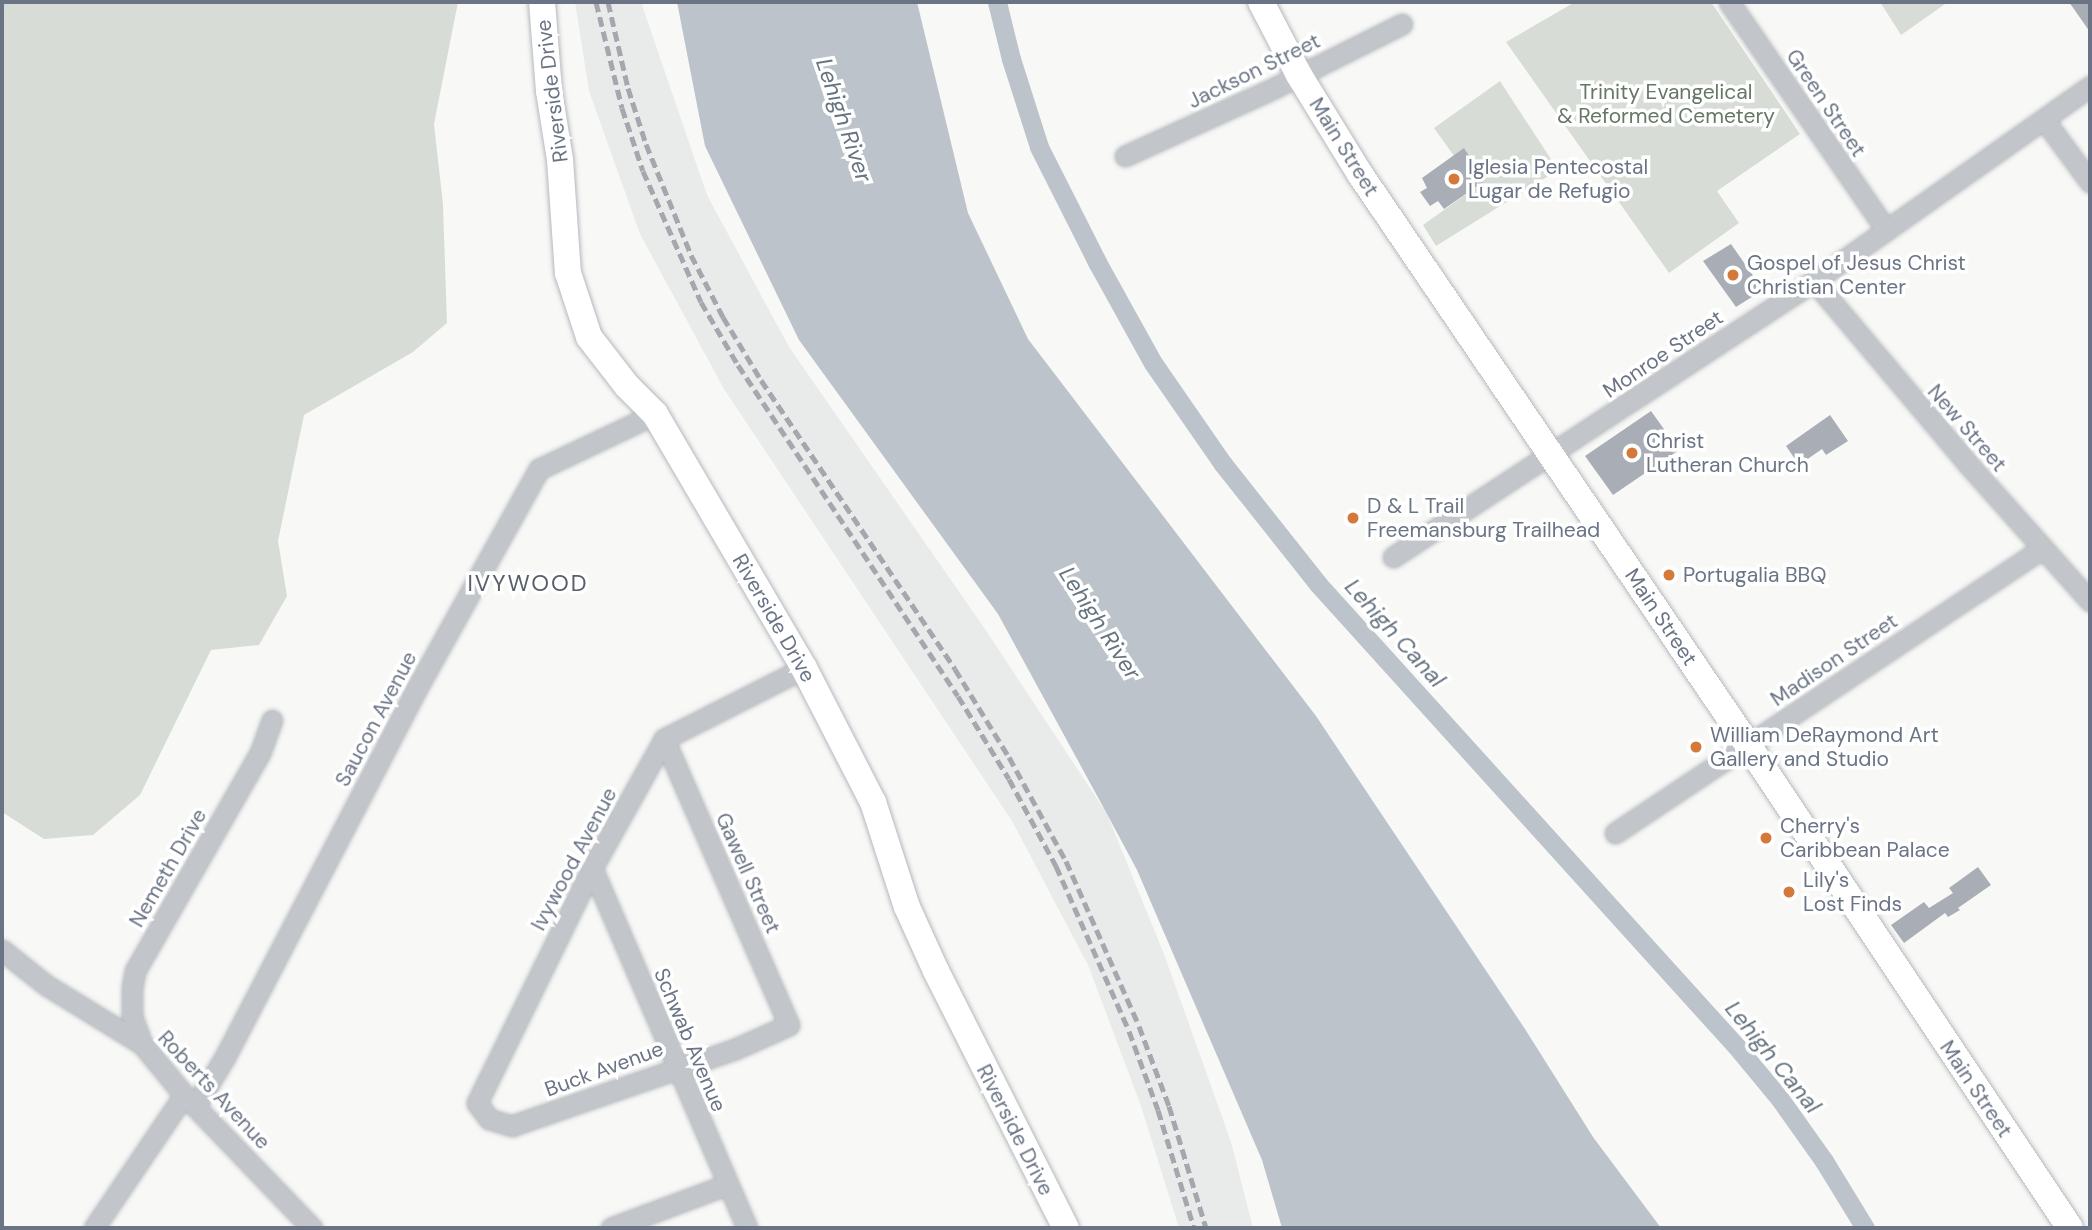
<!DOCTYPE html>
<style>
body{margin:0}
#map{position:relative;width:2092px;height:1230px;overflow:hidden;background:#f8f9f6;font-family:"DM Sans",sans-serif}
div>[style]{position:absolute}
.built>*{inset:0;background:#e9eaea}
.green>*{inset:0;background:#d7ddd6}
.water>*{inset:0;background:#bcc3ca}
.canal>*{height:19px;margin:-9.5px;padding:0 9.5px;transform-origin:9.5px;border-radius:9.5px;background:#bcc3ca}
.building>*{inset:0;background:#a9aeb6}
.roads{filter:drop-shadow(0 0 2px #b5b8be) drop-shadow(0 0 2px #b5b8be)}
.street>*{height:19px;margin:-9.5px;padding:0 9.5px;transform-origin:9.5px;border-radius:9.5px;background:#c2c5c9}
.secondary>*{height:26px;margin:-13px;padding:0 13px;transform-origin:13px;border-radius:13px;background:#fff}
.rail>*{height:5px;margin-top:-2.5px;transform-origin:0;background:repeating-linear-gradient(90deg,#a4a8ae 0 10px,transparent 0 15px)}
.dots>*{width:19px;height:19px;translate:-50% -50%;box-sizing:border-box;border:4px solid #fff;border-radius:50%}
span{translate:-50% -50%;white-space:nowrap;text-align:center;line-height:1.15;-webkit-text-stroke:7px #fff;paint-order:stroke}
.street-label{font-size:21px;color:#6a7485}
.park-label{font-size:21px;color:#657765}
.poi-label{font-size:21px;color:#6a7485}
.left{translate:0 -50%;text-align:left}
.water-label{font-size:23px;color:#667480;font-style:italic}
.neighbourhood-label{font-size:23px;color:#575f6a;letter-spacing:2px}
.frame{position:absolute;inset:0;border:4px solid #6a7485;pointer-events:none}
</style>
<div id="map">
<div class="built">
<div style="clip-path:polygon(575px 2px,641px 2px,707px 195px,789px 347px,987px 632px,1107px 814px,1164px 954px,1231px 1142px,1253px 1228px,1179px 1228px,1141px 1106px,1088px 965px,1012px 821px,724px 389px,640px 234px,589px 91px)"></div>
</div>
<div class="green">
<div style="clip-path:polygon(2px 2px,458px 2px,434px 124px,443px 204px,447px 323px,413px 352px,304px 415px,278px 541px,287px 596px,259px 645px,211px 650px,140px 795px,93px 835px,44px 839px,2px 812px)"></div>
<div style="clip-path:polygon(1575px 2px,1711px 2px,1800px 134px,1717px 191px,1739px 223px,1669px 273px,1506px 42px)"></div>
<div style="clip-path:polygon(1880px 2px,1948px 2px,1901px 35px)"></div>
<div style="clip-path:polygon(1500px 81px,1558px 170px,1436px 246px,1423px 225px,1486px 180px,1465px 149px,1454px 156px,1434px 128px)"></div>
</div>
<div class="water">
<div style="clip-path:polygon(677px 2px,917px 2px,968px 213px,1028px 339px,1316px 716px,1525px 1029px,1593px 1137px,1661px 1228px,1282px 1228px,1262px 1160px,1137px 870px,1107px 814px,998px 614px,799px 340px,705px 146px)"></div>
</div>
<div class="canal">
<div style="left:997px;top:2px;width:59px;rotate:76.2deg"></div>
<div style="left:1011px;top:59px;width:92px;rotate:72.3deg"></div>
<div style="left:1039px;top:147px;width:129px;rotate:63.2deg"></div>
<div style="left:1097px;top:262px;width:115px;rotate:61deg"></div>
<div style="left:1153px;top:363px;width:123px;rotate:55.3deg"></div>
<div style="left:1223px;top:464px;width:153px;rotate:51.6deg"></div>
<div style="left:1318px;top:584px;width:624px;rotate:47.86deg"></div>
<div style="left:1737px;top:1047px;width:67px;rotate:50.4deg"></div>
<div style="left:1780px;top:1099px;width:76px;rotate:54.6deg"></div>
<div style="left:1824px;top:1161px;width:79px;rotate:58.5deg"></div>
</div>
<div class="building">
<div style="clip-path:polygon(2069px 2px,2090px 2px,2090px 32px)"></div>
<div style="clip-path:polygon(1464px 148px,1486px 180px,1444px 209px,1438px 201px,1430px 206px,1420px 192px,1427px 188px,1422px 178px)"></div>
<div style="clip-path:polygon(1731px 244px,1763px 290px,1736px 307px,1703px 261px)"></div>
<div style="clip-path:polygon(1651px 411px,1679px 450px,1613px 495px,1585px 456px)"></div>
<div style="clip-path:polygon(1830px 415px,1848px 441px,1826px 455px,1822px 449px,1799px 465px,1786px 446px)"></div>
<div style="clip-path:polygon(1978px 867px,1991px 885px,1958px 908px,1960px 910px,1948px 917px,1945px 913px,1904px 943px,1891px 925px,1924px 902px,1929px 908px,1953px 893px,1949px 888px)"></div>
</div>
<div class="roads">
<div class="street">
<div style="left:1729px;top:2px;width:277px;rotate:55.4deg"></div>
<div style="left:2045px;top:121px;width:76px;rotate:53.6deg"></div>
<div style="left:1125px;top:156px;width:164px;rotate:-24.5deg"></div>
<div style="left:1274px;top:88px;width:143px;rotate:-26.6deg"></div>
<div style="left:1814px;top:281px;width:238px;rotate:49.9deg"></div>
<div style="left:1967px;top:463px;width:185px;rotate:48.3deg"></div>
<div style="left:1393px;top:557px;width:503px;rotate:-33.25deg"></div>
<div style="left:1814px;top:281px;width:338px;rotate:-35.2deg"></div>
<div style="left:664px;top:739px;width:312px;rotate:66.4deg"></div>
<div style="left:789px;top:1025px;width:59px;rotate:156deg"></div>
<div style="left:735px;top:1049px;width:236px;rotate:161deg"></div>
<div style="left:512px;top:1126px;width:24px;rotate:-163deg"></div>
<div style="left:489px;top:1119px;width:20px;rotate:-127deg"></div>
<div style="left:477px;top:1103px;width:262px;rotate:-63.9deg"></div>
<div style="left:592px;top:868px;width:148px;rotate:-60.8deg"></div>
<div style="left:664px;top:739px;width:157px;rotate:-26.9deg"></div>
<div style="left:1615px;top:833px;width:514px;rotate:-33.66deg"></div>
<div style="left:592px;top:868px;width:392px;rotate:66.7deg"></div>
<div style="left:2px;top:950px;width:56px;rotate:38.5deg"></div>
<div style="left:46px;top:985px;width:113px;rotate:31.6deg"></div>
<div style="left:142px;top:1044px;width:66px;rotate:50.5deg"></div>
<div style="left:184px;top:1095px;width:185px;rotate:46.1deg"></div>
<div style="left:142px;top:1044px;width:30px;rotate:-110deg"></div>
<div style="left:132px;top:1016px;width:28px;rotate:-90deg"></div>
<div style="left:132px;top:988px;width:17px;rotate:-80deg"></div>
<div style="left:135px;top:971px;width:251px;rotate:-60.2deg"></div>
<div style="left:260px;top:753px;width:35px;rotate:-70deg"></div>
<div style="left:196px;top:1105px;width:58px;rotate:-59deg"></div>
<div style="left:226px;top:1055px;width:414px;rotate:-62.5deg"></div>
<div style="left:417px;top:688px;width:251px;rotate:-60.9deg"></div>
<div style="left:539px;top:469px;width:128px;rotate:-25.4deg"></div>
<div style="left:94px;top:1228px;width:161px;rotate:-55.9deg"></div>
<div style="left:611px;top:1228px;width:123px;rotate:-20.5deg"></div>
</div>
<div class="secondary">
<div style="left:542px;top:2px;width:89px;rotate:85.5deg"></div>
<div style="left:549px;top:91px;width:70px;rotate:80.9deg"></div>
<div style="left:560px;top:160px;width:113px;rotate:86deg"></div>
<div style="left:568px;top:273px;width:67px;rotate:71.8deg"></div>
<div style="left:589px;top:337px;width:62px;rotate:52.2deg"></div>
<div style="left:627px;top:386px;width:40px;rotate:45deg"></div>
<div style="left:655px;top:414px;width:294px;rotate:59.6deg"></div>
<div style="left:804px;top:668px;width:151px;rotate:62.8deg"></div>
<div style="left:873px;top:802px;width:110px;rotate:72.1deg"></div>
<div style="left:907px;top:907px;width:70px;rotate:65.6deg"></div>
<div style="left:936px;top:971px;width:288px;rotate:63.2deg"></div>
<div style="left:1261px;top:2px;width:82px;rotate:62.5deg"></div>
<div style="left:1299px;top:75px;width:116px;rotate:58.4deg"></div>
<div style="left:1360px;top:174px;width:690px;rotate:55.8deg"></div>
<div style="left:1748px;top:745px;width:580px;rotate:56.31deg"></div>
</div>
</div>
<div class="rail">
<div style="left:596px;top:2px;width:109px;rotate:76.2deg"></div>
<div style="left:622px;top:108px;width:66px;rotate:71.6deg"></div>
<div style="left:643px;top:171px;width:143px;rotate:66.1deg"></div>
<div style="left:701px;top:302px;width:73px;rotate:59.6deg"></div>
<div style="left:738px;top:365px;width:397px;rotate:56.4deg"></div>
<div style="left:958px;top:696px;width:97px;rotate:58.4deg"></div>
<div style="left:1009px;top:779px;width:99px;rotate:61.6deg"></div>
<div style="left:1056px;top:866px;width:180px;rotate:66.1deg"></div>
<div style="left:1129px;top:1031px;width:84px;rotate:69.8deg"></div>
<div style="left:1158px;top:1110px;width:123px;rotate:73deg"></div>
<div style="left:608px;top:2px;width:88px;rotate:76.9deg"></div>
<div style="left:628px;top:88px;width:59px;rotate:72.2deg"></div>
<div style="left:646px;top:144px;width:120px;rotate:67.9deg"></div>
<div style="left:691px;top:255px;width:70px;rotate:62.7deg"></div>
<div style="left:723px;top:317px;width:74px;rotate:58.9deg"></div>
<div style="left:761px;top:380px;width:348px;rotate:56.1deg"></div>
<div style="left:955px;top:669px;width:103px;rotate:58.5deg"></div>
<div style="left:1009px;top:757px;width:119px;rotate:61.3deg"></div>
<div style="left:1066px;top:861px;width:180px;rotate:66.1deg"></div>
<div style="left:1139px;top:1026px;width:85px;rotate:69.4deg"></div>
<div style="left:1169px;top:1106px;width:127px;rotate:73.1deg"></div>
</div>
<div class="dots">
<div style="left:1454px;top:179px;background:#d5793a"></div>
<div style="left:1733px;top:275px;background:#d5793a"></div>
<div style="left:1632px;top:453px;background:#d5793a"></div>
<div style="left:1353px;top:518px;background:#d5793a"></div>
<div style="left:1669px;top:575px;background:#d5793a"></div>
<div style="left:1696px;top:747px;background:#d5793a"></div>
<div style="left:1766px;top:838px;background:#d5793a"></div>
<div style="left:1789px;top:892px;background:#d5793a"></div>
</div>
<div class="street-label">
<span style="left:1254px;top:71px;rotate:-26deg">Jackson Street</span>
<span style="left:552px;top:91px;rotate:-97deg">Riverside Drive</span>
<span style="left:1826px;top:103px;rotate:56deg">Green Street</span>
<span style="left:1344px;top:147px;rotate:58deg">Main Street</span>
<span style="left:1663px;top:354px;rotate:-34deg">Monroe Street</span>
<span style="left:1967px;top:428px;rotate:49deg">New Street</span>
<span style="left:1661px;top:617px;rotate:56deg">Main Street</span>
<span style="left:774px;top:618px;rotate:60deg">Riverside Drive</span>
<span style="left:1834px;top:660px;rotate:-34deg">Madison Street</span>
<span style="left:376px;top:719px;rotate:-62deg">Saucon Avenue</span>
<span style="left:574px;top:859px;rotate:-62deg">Ivywood Avenue</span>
<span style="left:168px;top:868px;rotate:-60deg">Nemeth Drive</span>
<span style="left:748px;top:873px;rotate:66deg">Gawell Street</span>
<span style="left:690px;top:1040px;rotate:67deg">Schwab Avenue</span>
<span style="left:604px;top:1069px;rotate:-20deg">Buck Avenue</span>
<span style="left:1976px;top:1089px;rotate:56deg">Main Street</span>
<span style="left:214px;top:1090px;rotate:47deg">Roberts Avenue</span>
<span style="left:1015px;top:1130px;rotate:63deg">Riverside Drive</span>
</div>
<div class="park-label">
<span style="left:1666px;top:104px">Trinity Evangelical<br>&amp; Reformed Cemetery</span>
</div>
<div class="poi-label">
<span class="left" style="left:1468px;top:179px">Iglesia Pentecostal<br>Lugar de Refugio</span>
<span class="left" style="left:1747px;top:275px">Gospel of Jesus Christ<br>Christian Center</span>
<span class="left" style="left:1646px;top:453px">Christ<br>Lutheran Church</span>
<span class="left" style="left:1367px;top:518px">D &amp; L Trail<br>Freemansburg Trailhead</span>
<span class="left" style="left:1683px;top:575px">Portugalia BBQ</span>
<span class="left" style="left:1710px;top:747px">William DeRaymond Art<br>Gallery and Studio</span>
<span class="left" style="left:1780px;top:838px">Cherry's<br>Caribbean Palace</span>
<span class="left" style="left:1803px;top:892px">Lily's<br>Lost Finds</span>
</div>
<div class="water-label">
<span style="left:844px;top:120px;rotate:71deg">Lehigh River</span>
<span style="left:1100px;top:623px;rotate:57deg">Lehigh River</span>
<span style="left:1395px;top:633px;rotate:48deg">Lehigh Canal</span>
<span style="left:1773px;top:1057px;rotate:51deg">Lehigh Canal</span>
</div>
<div class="neighbourhood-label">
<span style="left:528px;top:583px">IVYWOOD</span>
</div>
<div class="frame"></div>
</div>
